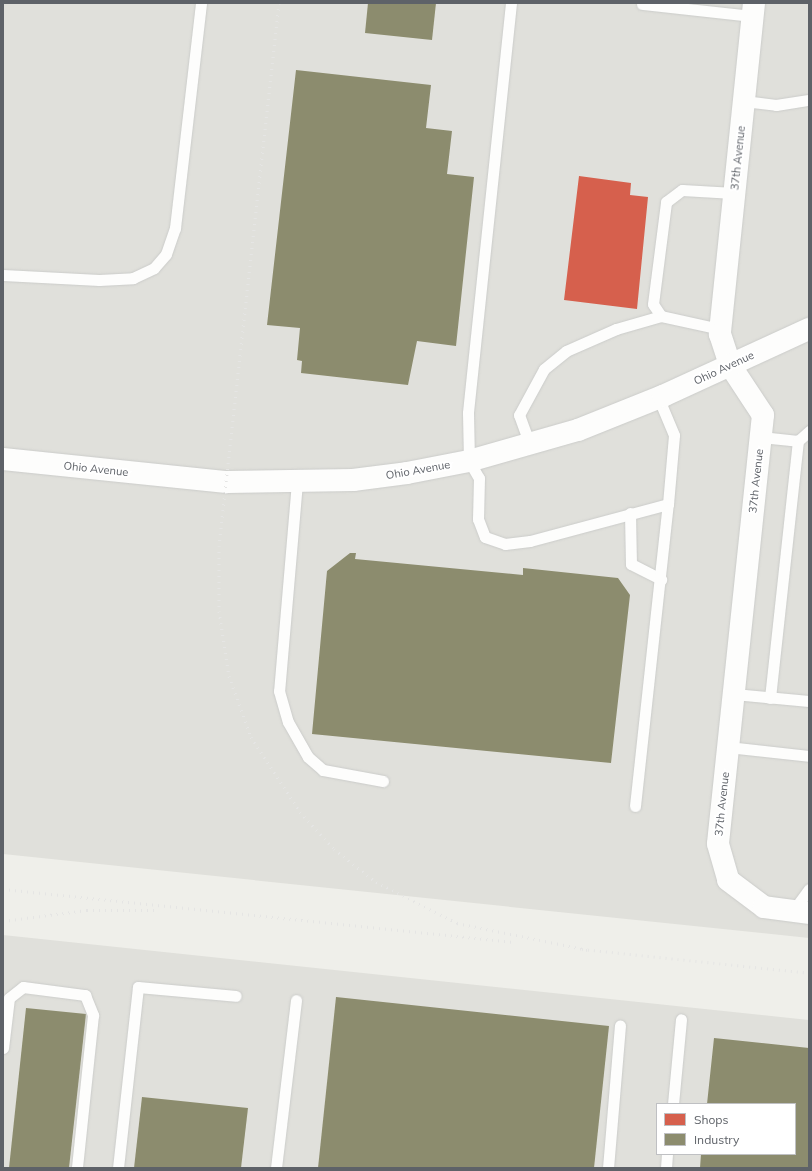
<!DOCTYPE html>
<style>
body{margin:0}
#map{position:relative;width:812px;height:1171px;overflow:hidden;background:#efefea;font-family:Mulish,sans-serif}
div>[style]{position:absolute}
.industrial>*{inset:0;background:#e0e0db}
.shops>*{inset:0;background:#d6604d}
.industry>*{inset:0;background:#8c8c6e}
.roads{filter:drop-shadow(0 0 1px #cbccca) drop-shadow(0 0 1px #cbccca)}
.service>*{height:11px;margin:-5.5px;padding:0 5.5px;transform-origin:5.5px;border-radius:5.5px;background:#fdfdfc}
.minor>*{height:22px;margin:-11px;padding:0 11px;transform-origin:11px;border-radius:11px;background:#fdfdfc}
.rail>*{height:3px;margin-top:-1.5px;transform-origin:0;background:repeating-linear-gradient(90deg,#e5e5e4 0 1px,transparent 0 6px)}
span{translate:-50% -50%;white-space:nowrap;text-align:center;line-height:1.15;-webkit-text-stroke:4px #fff;paint-order:stroke}
.street-label{font-size:11px;color:#5e6268}
.frame{position:absolute;inset:0;border:4px solid #5e6268;pointer-events:none}
.legend{position:absolute;left:656px;top:1103px;width:140px;height:52px;box-sizing:border-box;background:#fff;border:1px solid #bfc0c3;margin:0;padding:5px 7px;list-style:none;font-size:12px;color:#5e6268}
.legend li{display:flex;align-items:center;gap:8px;height:20px}
.legend b{width:20px;border:1px solid #bfc0c3}
</style>
<div id="map">
<div class="industrial">
<div style="clip-path:polygon(3px 3px,809px 3px,809px 938px,3px 854px)"></div>
<div style="clip-path:polygon(evenodd,3px 935px,809px 1020px,809px 1168px,3px 1168px,3px 935px,657px 1104px,795px 1104px,795px 1154px,657px 1154px,657px 1104px)"></div>
</div>
<div class="shops">
<div style="clip-path:polygon(579px 176px,631px 183px,630px 195px,648px 197px,637px 309px,564px 300px)"></div>
</div>
<div class="industry">
<div style="clip-path:polygon(368px 3px,436px 3px,432px 40px,365px 33px)"></div>
<div style="clip-path:polygon(296px 70px,431px 85px,426px 128px,452px 131px,447px 174px,474px 177px,456px 346px,417px 341px,408px 385px,301px 373px,302px 361px,297px 360px,300px 328px,267px 325px)"></div>
<div style="clip-path:polygon(350px 553px,356px 553px,355px 559px,523px 575px,523px 568px,618px 578px,630px 595px,611px 763px,312px 734px,327px 571px)"></div>
<div style="clip-path:polygon(336px 997px,609px 1026px,594px 1168px,318px 1168px)"></div>
<div style="clip-path:polygon(26px 1008px,86px 1014px,69px 1168px,9px 1168px)"></div>
<div style="clip-path:polygon(714px 1038px,809px 1048px,809px 1168px,700px 1168px,701px 1154px,795px 1154px,795px 1104px,707px 1104px)"></div>
<div style="clip-path:polygon(142px 1097px,248px 1108px,241px 1168px,134px 1168px)"></div>
</div>
<div class="roads">
<div class="service">
<div style="left:511px;top:3px;width:412px;rotate:96deg"></div>
<div style="left:468px;top:413px;width:48px;rotate:88.8deg"></div>
<div style="left:469px;top:461px;width:20px;rotate:60deg"></div>
<div style="left:479px;top:478px;width:41px;rotate:91.4deg"></div>
<div style="left:478px;top:519px;width:19px;rotate:69deg"></div>
<div style="left:485px;top:537px;width:21px;rotate:19deg"></div>
<div style="left:505px;top:544px;width:25px;rotate:-7deg"></div>
<div style="left:530px;top:541px;width:143px;rotate:-15deg"></div>
<div style="left:668px;top:504px;width:69px;rotate:-85deg"></div>
<div style="left:674px;top:435px;width:41px;rotate:-112.8deg"></div>
<div style="left:642px;top:4px;width:112px;rotate:6.2deg"></div>
<div style="left:744px;top:101px;width:32px;rotate:7deg"></div>
<div style="left:776px;top:105px;width:33px;rotate:-9deg"></div>
<div style="left:3px;top:275px;width:96px;rotate:3deg"></div>
<div style="left:99px;top:280px;width:34px;rotate:-3deg"></div>
<div style="left:133px;top:278px;width:23px;rotate:-25deg"></div>
<div style="left:154px;top:268px;width:18px;rotate:-49deg"></div>
<div style="left:166px;top:254px;width:28px;rotate:-71deg"></div>
<div style="left:175px;top:228px;width:226px;rotate:-83.4deg"></div>
<div style="left:720px;top:329px;width:60px;rotate:-167.6deg"></div>
<div style="left:661px;top:316px;width:14px;rotate:-124deg"></div>
<div style="left:653px;top:304px;width:103px;rotate:-82.7deg"></div>
<div style="left:666px;top:202px;width:20px;rotate:-37deg"></div>
<div style="left:682px;top:190px;width:52px;rotate:3.3deg"></div>
<div style="left:761px;top:437px;width:37px;rotate:6deg"></div>
<div style="left:798px;top:441px;width:15px;rotate:-42deg"></div>
<div style="left:530px;top:445px;width:32px;rotate:-110deg"></div>
<div style="left:519px;top:415px;width:52px;rotate:-61.5deg"></div>
<div style="left:544px;top:369px;width:28px;rotate:-39deg"></div>
<div style="left:566px;top:351px;width:55px;rotate:-23.7deg"></div>
<div style="left:616px;top:329px;width:47px;rotate:-16.1deg"></div>
<div style="left:297px;top:482px;width:210px;rotate:94.9deg"></div>
<div style="left:279px;top:691px;width:32px;rotate:74deg"></div>
<div style="left:288px;top:722px;width:40px;rotate:60.3deg"></div>
<div style="left:308px;top:757px;width:20px;rotate:41deg"></div>
<div style="left:323px;top:770px;width:61px;rotate:10.4deg"></div>
<div style="left:630px;top:513px;width:51px;rotate:88.9deg"></div>
<div style="left:631px;top:564px;width:34px;rotate:27deg"></div>
<div style="left:734px;top:694px;width:75px;rotate:5.3deg"></div>
<div style="left:770px;top:698px;width:259px;rotate:-83.8deg"></div>
<div style="left:728px;top:747px;width:81px;rotate:6.3deg"></div>
<div style="left:635px;top:806px;width:304px;rotate:-83.8deg"></div>
<div style="left:793px;top:911px;width:27px;rotate:-54deg"></div>
<div style="left:3px;top:1048px;width:50px;rotate:-83.2deg"></div>
<div style="left:9px;top:998px;width:18px;rotate:-38deg"></div>
<div style="left:23px;top:987px;width:63px;rotate:7.4deg"></div>
<div style="left:85px;top:995px;width:22px;rotate:68deg"></div>
<div style="left:93px;top:1015px;width:154px;rotate:96deg"></div>
<div style="left:673px;top:1104px;width:85px;rotate:-84.6deg"></div>
<div style="left:118px;top:1168px;width:182px;rotate:-83.7deg"></div>
<div style="left:138px;top:987px;width:98px;rotate:5.2deg"></div>
<div style="left:276px;top:1168px;width:169px;rotate:-83.2deg"></div>
<div style="left:608px;top:1168px;width:143px;rotate:-85.2deg"></div>
<div style="left:666px;top:1168px;width:14px;rotate:-86deg"></div>
</div>
<div class="minor">
<div style="left:754px;top:3px;width:333px;rotate:95.9deg"></div>
<div style="left:720px;top:334px;width:33px;rotate:72deg"></div>
<div style="left:730px;top:365px;width:60px;rotate:56.6deg"></div>
<div style="left:763px;top:415px;width:431px;rotate:96deg"></div>
<div style="left:718px;top:844px;width:37px;rotate:74deg"></div>
<div style="left:728px;top:880px;width:45px;rotate:36.9deg"></div>
<div style="left:764px;top:907px;width:45px;rotate:7.6deg"></div>
<div style="left:3px;top:459px;width:225px;rotate:5.9deg"></div>
<div style="left:227px;top:482px;width:126px;rotate:-0.9deg"></div>
<div style="left:353px;top:480px;width:54px;rotate:-7.4deg"></div>
<div style="left:407px;top:473px;width:63px;rotate:-11deg"></div>
<div style="left:469px;top:461px;width:113px;rotate:-15.9deg"></div>
<div style="left:578px;top:430px;width:92px;rotate:-21.8deg"></div>
<div style="left:663px;top:396px;width:161px;rotate:-24.7deg"></div>
</div>
</div>
<div class="rail">
<div style="left:279px;top:3px;width:546px;rotate:96.31deg"></div>
<div style="left:219px;top:546px;width:65px;rotate:90deg"></div>
<div style="left:219px;top:611px;width:66px;rotate:81.3deg"></div>
<div style="left:229px;top:676px;width:65px;rotate:70.2deg"></div>
<div style="left:251px;top:737px;width:90px;rotate:56.8deg"></div>
<div style="left:300px;top:812px;width:50px;rotate:47.4deg"></div>
<div style="left:334px;top:849px;width:53px;rotate:38.2deg"></div>
<div style="left:376px;top:882px;width:91px;rotate:26.8deg"></div>
<div style="left:457px;top:923px;width:134px;rotate:11.6deg"></div>
<div style="left:3px;top:889px;width:515px;rotate:5.91deg"></div>
<div style="left:3px;top:921px;width:85px;rotate:-7.5deg"></div>
<div style="left:87px;top:910px;width:69px"></div>
<div style="left:582px;top:949px;width:228px;rotate:6deg"></div>
</div>
<div class="street-label">
<span style="left:738px;top:158px;rotate:-84deg">37th Avenue</span>
<span style="left:724px;top:368px;rotate:-25deg">Ohio Avenue</span>
<span style="left:96px;top:469px;rotate:6deg">Ohio Avenue</span>
<span style="left:418px;top:470px;rotate:-10deg">Ohio Avenue</span>
<span style="left:756px;top:481px;rotate:-84deg">37th Avenue</span>
<span style="left:722px;top:804px;rotate:-84deg">37th Avenue</span>
</div>
<div class="frame"></div>
<ul class="legend">
<li><b style="height:11px;background:#d6604d"></b>Shops</li>
<li><b style="height:11px;background:#8c8c6e"></b>Industry</li>
</ul>
</div>
